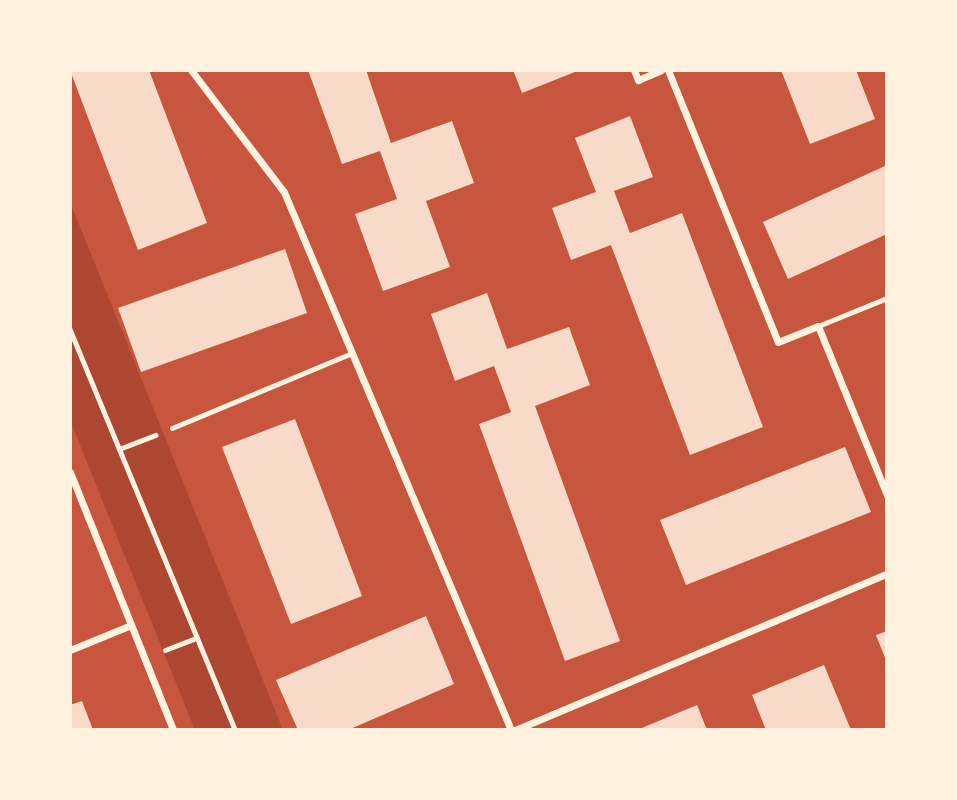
<!DOCTYPE html>
<style>
body{margin:0}
#map{position:relative;width:957px;height:800px;overflow:hidden;background:#c8553d;font-family:Helvetica,sans-serif}
div>[style]{position:absolute}
.green>*{inset:0;background:#ae4732}
.building>*{inset:0;background:#f7dbc8}
.path>*{height:4.5px;margin:-2.25px;padding:0 2.25px;transform-origin:2.25px;border-radius:2.25px;background:#fff3e0}
.service>*{height:5px;margin:-2.5px;padding:0 2.5px;transform-origin:2.5px;border-radius:2.5px;background:#fff3e0}
.minor>*{height:7px;margin:-3.5px;padding:0 3.5px;transform-origin:3.5px;border-radius:3.5px;background:#fff3e0}
span{translate:-50% -50%;white-space:nowrap;text-align:center;line-height:1.15;-webkit-text-stroke:5px #fff3e0;paint-order:stroke}
.frame{position:absolute;inset:0;border:72px solid #fff3e0;pointer-events:none}
</style>
<div id="map">
<div class="green">
<div style="clip-path:polygon(70px 202px,283px 730px,195px 730px,70px 420px)"></div>
</div>
<div class="building">
<div style="clip-path:polygon(70px 70px,149px 70px,207px 223px,138px 250px)"></div>
<div style="clip-path:polygon(308px 70px,366px 70px,391px 143px,452px 121px,474px 183px,426px 201px,450px 267px,383px 291px,355px 214px,397px 199px,380px 151px,342px 164px)"></div>
<div style="clip-path:polygon(513px 70px,580px 70px,522px 93px)"></div>
<div style="clip-path:polygon(781px 70px,856px 70px,875px 119px,810px 144px)"></div>
<div style="clip-path:polygon(630px 116px,653px 177px,614px 191px,630px 233px,682px 213px,763px 427px,690px 455px,611px 245px,571px 260px,552px 208px,596px 192px,575px 138px)"></div>
<div style="clip-path:polygon(887px 165px,887px 234px,788px 279px,763px 222px)"></div>
<div style="clip-path:polygon(285px 249px,307px 313px,141px 372px,118px 308px)"></div>
<div style="clip-path:polygon(487px 293px,507px 349px,569px 327px,590px 385px,535px 406px,620px 641px,565px 661px,479px 424px,511px 412px,494px 366px,455px 381px,431px 314px)"></div>
<div style="clip-path:polygon(295px 419px,362px 596px,291px 624px,222px 447px)"></div>
<div style="clip-path:polygon(845px 447px,871px 512px,686px 585px,660px 520px)"></div>
<div style="clip-path:polygon(426px 616px,454px 684px,348px 730px,298px 730px,276px 680px)"></div>
<div style="clip-path:polygon(887px 631px,887px 663px,876px 635px)"></div>
<div style="clip-path:polygon(824px 665px,851px 730px,766px 730px,752px 695px)"></div>
<div style="clip-path:polygon(82px 701px,93px 730px,70px 730px,70px 705px)"></div>
<div style="clip-path:polygon(697px 705px,707px 730px,637px 730px)"></div>
</div>
<div class="path">
<div style="left:70px;top:329px;width:434px;rotate:67.6deg"></div>
<div style="left:119px;top:449px;width:39px;rotate:-21deg"></div>
<div style="left:165px;top:650px;width:34px;rotate:-21deg"></div>
</div>
<div class="service">
<div style="left:818px;top:326px;width:74px;rotate:-22.1deg"></div>
<div style="left:172px;top:428px;width:195px;rotate:-22.6deg"></div>
</div>
<div class="minor">
<div style="left:191px;top:70px;width:153px;rotate:52.7deg"></div>
<div style="left:284px;top:192px;width:584px;rotate:67.12deg"></div>
<div style="left:634px;top:70px;width:11px;rotate:68deg"></div>
<div style="left:638px;top:80px;width:25px;rotate:-23deg"></div>
<div style="left:668px;top:70px;width:293px;rotate:68deg"></div>
<div style="left:778px;top:342px;width:43px;rotate:-21.8deg"></div>
<div style="left:818px;top:326px;width:183px;rotate:67.8deg"></div>
<div style="left:70px;top:472px;width:278px;rotate:68.2deg"></div>
<div style="left:70px;top:650px;width:66px;rotate:-22.3deg"></div>
<div style="left:515px;top:730px;width:403px;rotate:-22.8deg"></div>
</div>
<div class="frame"></div>
</div>
